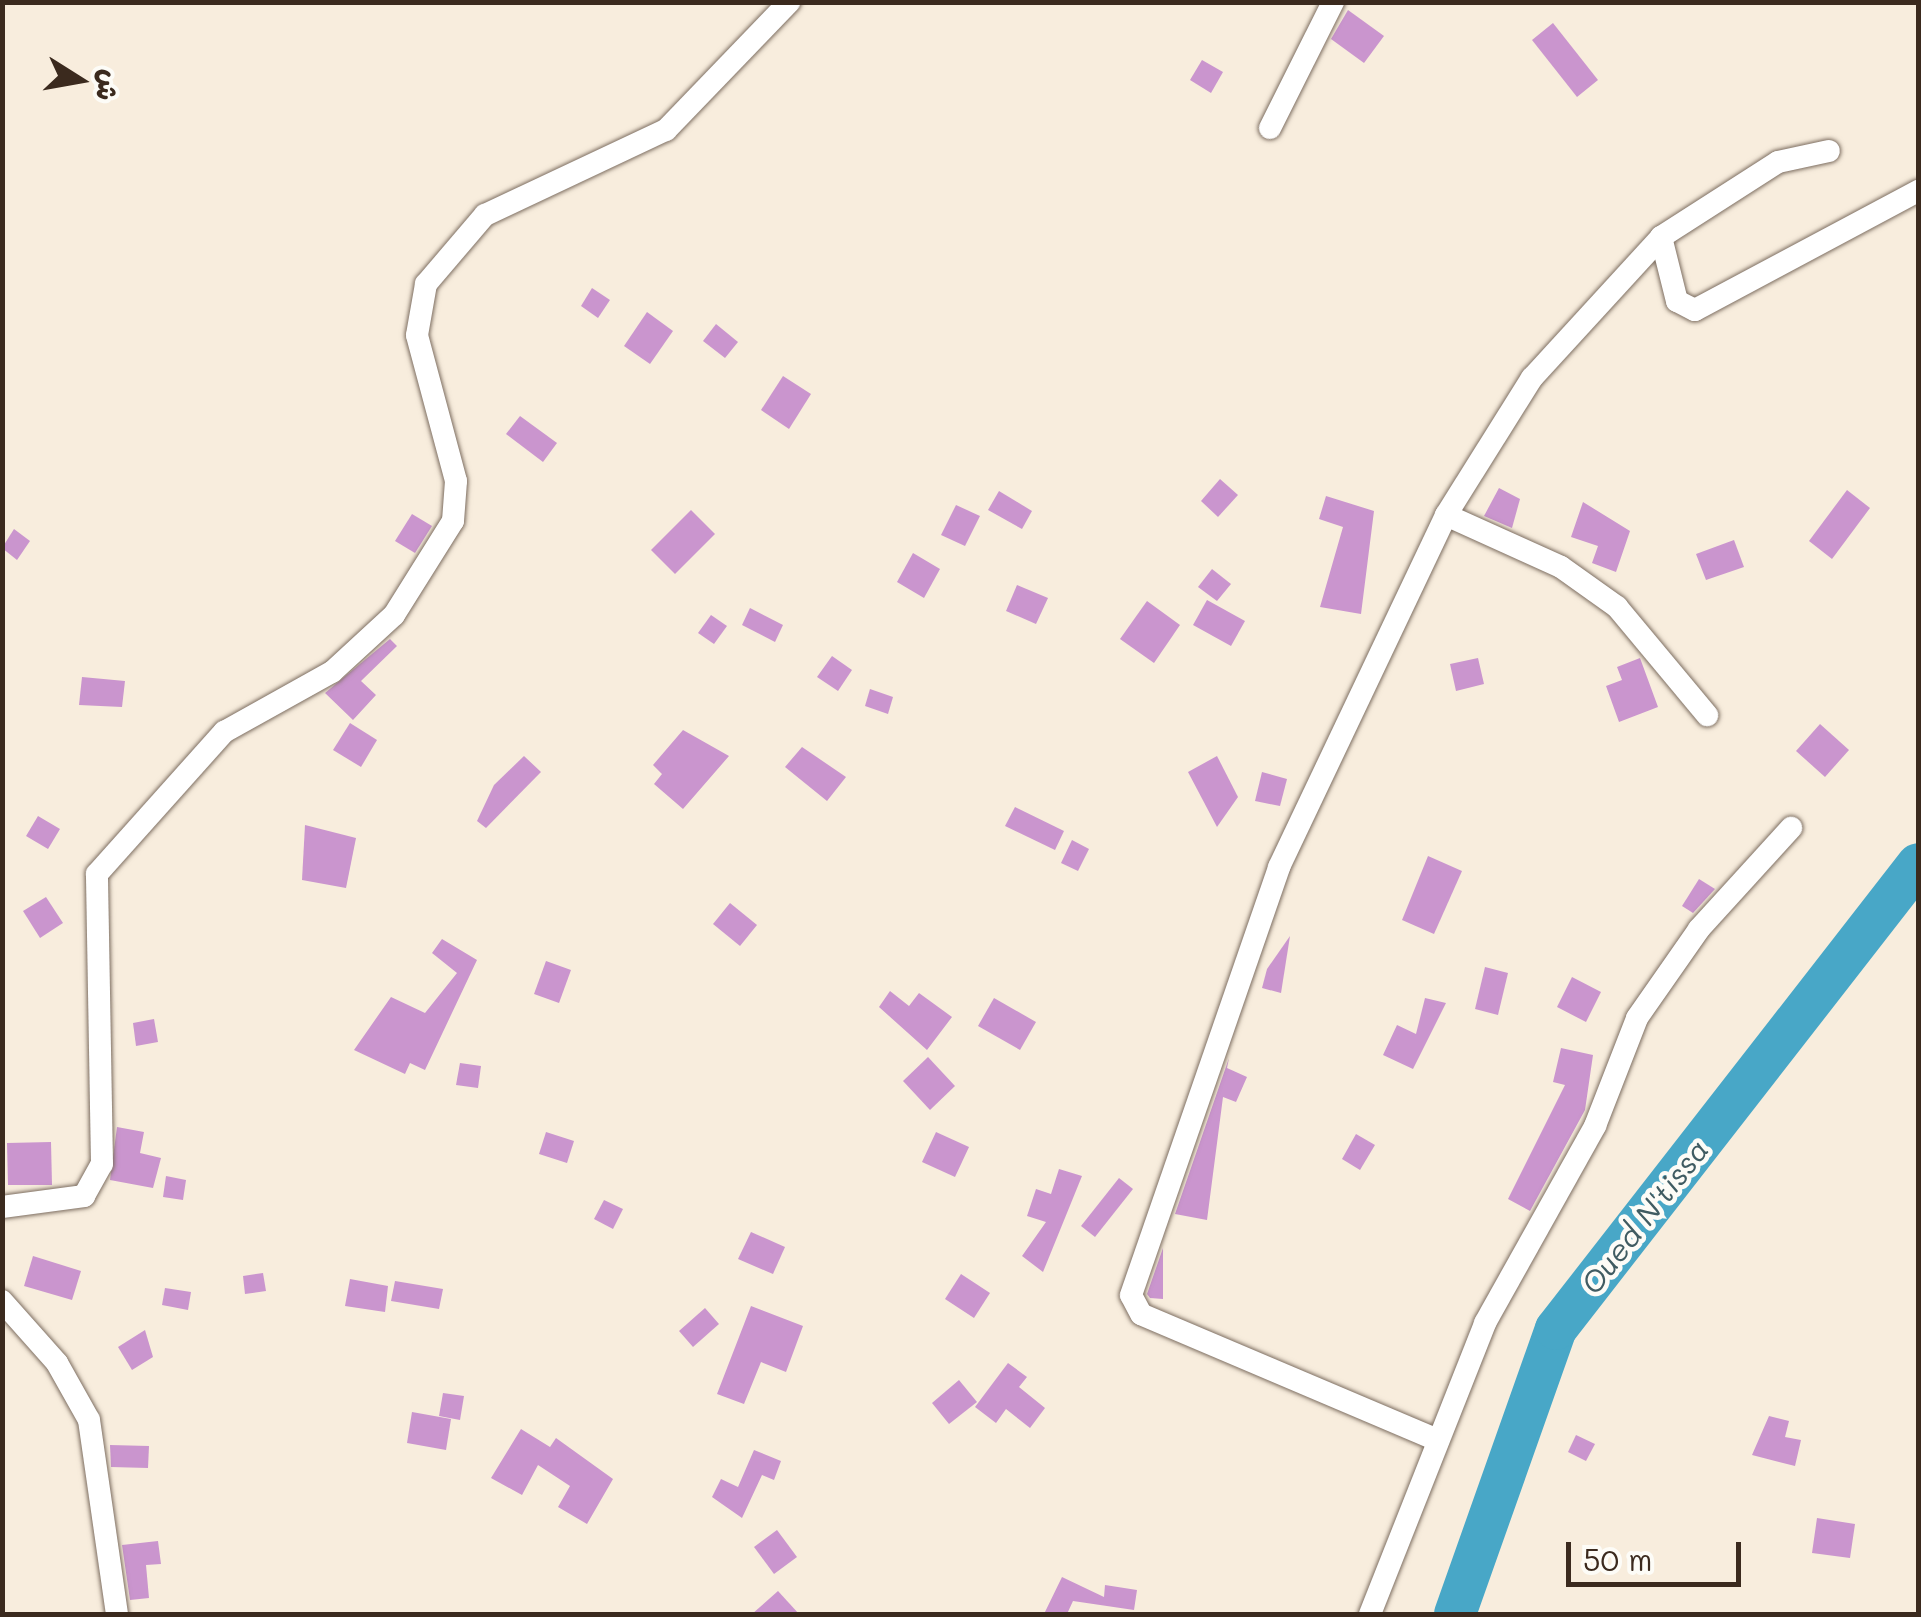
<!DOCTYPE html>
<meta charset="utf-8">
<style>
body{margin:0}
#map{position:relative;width:1921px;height:1617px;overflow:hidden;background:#f8eddd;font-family:Mali,"Playpen Sans Arabic",sans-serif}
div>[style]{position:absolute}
.river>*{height:42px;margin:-21px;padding:0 21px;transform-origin:21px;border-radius:21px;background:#48a7c7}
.building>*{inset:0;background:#ca95ce}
.roads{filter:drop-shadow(0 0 2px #7d6e61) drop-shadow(0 0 2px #7d6e61)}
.minor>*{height:22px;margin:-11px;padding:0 11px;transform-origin:11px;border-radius:11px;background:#fff}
span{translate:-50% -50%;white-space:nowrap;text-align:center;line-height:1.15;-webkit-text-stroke:9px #fdfcf7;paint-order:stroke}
.water-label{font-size:30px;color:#405c62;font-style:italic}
.frame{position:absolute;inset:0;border:5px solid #3b2a1e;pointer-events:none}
.north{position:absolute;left:30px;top:30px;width:100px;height:100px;-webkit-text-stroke:8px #fdfcf7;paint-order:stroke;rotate:101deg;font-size:28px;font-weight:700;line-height:40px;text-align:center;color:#3b2a1e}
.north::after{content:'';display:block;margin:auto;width:35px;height:45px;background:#3b2a1e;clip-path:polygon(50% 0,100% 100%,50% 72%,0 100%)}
.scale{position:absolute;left:1566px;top:1542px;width:175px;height:45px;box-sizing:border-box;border:5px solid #3b2a1e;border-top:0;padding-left:12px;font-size:30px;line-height:35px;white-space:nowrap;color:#3b2a1e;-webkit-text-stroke:8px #fdfcf7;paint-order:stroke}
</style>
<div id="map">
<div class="river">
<div style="left:1455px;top:1614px;width:302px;rotate:-70.5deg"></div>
<div style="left:1556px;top:1329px;width:589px;rotate:-52.1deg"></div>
</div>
<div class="building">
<div style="clip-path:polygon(1348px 10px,1384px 36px,1364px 63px,1331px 39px)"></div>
<div style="clip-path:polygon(1553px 23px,1598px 80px,1577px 97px,1532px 40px)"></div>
<div style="clip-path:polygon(1202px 60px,1223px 72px,1211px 93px,1190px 80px)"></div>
<div style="clip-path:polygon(592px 288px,610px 300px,598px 318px,581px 306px)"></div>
<div style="clip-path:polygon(647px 312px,673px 331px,650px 364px,624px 346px)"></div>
<div style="clip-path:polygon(716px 324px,738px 342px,725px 358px,703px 341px)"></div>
<div style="clip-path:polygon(783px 376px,811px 394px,789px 429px,761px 410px)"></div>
<div style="clip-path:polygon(520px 416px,557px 443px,543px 462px,506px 434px)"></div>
<div style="clip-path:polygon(1220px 479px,1238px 495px,1218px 517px,1201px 501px)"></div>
<div style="clip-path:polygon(1499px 488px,1520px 499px,1512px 528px,1484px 516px)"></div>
<div style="clip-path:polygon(1847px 490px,1870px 508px,1832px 559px,1809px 541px)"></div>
<div style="clip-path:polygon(999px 491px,1032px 511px,1022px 529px,988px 510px)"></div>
<div style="clip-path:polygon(1326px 496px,1374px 511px,1361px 614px,1320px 607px,1343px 527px,1319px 519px)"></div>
<div style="clip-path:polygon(1583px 502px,1630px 531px,1616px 572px,1592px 563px,1598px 546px,1571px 537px)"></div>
<div style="clip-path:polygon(956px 505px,980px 516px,965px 546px,941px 535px)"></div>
<div style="clip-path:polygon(691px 510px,715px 534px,675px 574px,651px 550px)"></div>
<div style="clip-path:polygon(412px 514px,432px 526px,415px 553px,395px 541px)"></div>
<div style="clip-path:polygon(14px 529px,30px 541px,17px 560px,2px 548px)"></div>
<div style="clip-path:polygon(1734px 540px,1744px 567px,1706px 580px,1696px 554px)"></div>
<div style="clip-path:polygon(913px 553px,940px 569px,924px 598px,897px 582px)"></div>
<div style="clip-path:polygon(1212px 569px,1231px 584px,1217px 601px,1198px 587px)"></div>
<div style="clip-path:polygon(1017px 585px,1048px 598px,1036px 624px,1006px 611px)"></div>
<div style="clip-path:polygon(1207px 600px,1245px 621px,1231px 646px,1193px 625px)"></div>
<div style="clip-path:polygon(1147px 601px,1180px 625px,1154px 663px,1120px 639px)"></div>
<div style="clip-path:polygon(750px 608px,783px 625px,775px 642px,742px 625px)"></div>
<div style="clip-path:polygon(711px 615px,727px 626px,714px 644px,698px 633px)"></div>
<div style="clip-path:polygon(390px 639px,397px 646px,361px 681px,376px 695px,353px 720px,325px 693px)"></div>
<div style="clip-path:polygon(832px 656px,852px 670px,838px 691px,817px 677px)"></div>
<div style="clip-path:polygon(1478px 658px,1484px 684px,1456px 691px,1450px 664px)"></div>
<div style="clip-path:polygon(1640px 658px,1658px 707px,1619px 722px,1606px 686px,1622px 680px,1617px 667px)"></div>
<div style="clip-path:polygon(82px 677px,125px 681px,122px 707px,79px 705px)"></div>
<div style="clip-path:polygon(870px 689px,893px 697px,888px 714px,865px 706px)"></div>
<div style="clip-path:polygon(350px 723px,377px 740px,361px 767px,333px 750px)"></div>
<div style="clip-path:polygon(1820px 724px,1849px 750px,1825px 777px,1796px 751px)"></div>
<div style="clip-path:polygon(683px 730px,729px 756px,683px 809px,654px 784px,662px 774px,653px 765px)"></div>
<div style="clip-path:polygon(802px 747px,846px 777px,827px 801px,785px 767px)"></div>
<div style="clip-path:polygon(524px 756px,541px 772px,486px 828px,477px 821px,494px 785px)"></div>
<div style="clip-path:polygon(1217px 756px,1238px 797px,1217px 827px,1188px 772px)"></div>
<div style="clip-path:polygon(1262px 772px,1287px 779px,1280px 806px,1255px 801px)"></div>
<div style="clip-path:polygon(1015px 807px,1064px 831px,1055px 850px,1005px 826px)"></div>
<div style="clip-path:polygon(38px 816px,60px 829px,48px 849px,26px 836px)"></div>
<div style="clip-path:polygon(305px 825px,356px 838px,346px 888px,302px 880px)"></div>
<div style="clip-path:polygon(1072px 840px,1089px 849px,1078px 871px,1061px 863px)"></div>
<div style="clip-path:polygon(1428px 856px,1462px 871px,1434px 934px,1402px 920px)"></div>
<div style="clip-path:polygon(1699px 879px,1715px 889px,1693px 913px,1682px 906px)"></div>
<div style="clip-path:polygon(46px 897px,63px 923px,40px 938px,23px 911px)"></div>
<div style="clip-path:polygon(730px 903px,757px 925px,740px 946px,713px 924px)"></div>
<div style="clip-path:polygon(1290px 936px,1281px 993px,1262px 988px,1267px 969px)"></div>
<div style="clip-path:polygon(442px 939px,477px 960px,425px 1070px,410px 1063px,405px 1074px,354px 1050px,391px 997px,425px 1013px,457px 973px,432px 953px)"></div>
<div style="clip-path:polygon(546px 961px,571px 970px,559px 1003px,534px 994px)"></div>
<div style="clip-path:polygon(1485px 967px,1508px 973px,1498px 1015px,1475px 1009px)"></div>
<div style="clip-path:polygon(1572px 977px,1601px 992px,1586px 1022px,1557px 1007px)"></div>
<div style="clip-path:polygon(890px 991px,909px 1006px,919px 993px,952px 1017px,927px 1050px,879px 1007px)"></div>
<div style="clip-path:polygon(994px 998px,1036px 1022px,1020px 1050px,978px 1026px)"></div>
<div style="clip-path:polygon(1425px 998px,1446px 1003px,1413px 1069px,1383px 1055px,1397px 1025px,1416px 1034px)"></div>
<div style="clip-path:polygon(154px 1019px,158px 1042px,136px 1046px,133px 1023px)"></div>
<div style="clip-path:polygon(1561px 1048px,1593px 1055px,1585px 1110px,1530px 1211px,1508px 1199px,1565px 1085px,1553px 1082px)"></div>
<div style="clip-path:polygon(928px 1057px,955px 1086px,930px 1110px,903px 1081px)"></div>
<div style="clip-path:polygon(1229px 1058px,1227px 1068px,1247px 1077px,1236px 1102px,1223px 1097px,1207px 1220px,1175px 1214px)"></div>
<div style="clip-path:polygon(460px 1063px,481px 1066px,478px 1088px,456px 1085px)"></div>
<div style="clip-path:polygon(117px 1127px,144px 1132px,140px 1153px,161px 1158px,153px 1188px,110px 1180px)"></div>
<div style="clip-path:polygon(546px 1132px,574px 1141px,567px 1163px,539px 1154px)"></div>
<div style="clip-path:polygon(936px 1132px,969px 1147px,955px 1177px,922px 1162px)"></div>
<div style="clip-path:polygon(1356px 1134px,1375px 1145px,1360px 1170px,1342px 1159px)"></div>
<div style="clip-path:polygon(51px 1142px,52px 1185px,8px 1185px,7px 1143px)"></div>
<div style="clip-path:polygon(1059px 1169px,1082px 1176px,1043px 1272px,1022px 1256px,1046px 1222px,1027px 1216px,1036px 1189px,1051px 1194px)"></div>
<div style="clip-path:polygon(166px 1176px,186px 1180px,183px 1200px,163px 1197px)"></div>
<div style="clip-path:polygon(1119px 1178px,1133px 1189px,1095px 1237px,1081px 1226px)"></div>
<div style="clip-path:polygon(604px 1200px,623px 1209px,613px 1229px,594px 1219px)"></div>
<div style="clip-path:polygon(751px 1232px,785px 1247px,773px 1274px,738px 1259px)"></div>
<div style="clip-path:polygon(1163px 1248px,1163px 1299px,1150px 1298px,1147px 1294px)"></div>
<div style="clip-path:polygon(33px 1256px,81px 1271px,72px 1300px,24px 1286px)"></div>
<div style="clip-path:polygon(263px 1273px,266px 1291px,245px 1294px,243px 1276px)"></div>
<div style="clip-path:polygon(961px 1274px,990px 1293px,974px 1318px,945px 1299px)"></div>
<div style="clip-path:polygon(350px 1279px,388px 1286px,385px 1312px,345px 1306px)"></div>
<div style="clip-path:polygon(395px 1281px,443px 1289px,439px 1309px,391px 1301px)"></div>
<div style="clip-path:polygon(165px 1288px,191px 1292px,188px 1310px,162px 1305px)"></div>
<div style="clip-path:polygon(751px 1306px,803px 1326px,786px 1372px,761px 1362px,744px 1404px,717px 1394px)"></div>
<div style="clip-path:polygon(705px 1308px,719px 1324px,693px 1347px,679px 1331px)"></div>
<div style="clip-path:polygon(145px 1330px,153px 1357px,132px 1370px,118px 1347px)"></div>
<div style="clip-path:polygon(1008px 1363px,1027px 1377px,1019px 1387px,1045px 1408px,1030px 1428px,1006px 1409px,996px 1423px,975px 1407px)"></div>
<div style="clip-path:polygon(959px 1380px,977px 1402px,949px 1424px,932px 1403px)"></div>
<div style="clip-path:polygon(443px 1393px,464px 1396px,460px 1420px,439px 1416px)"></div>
<div style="clip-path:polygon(412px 1412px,451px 1419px,446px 1450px,407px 1443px)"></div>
<div style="clip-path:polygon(1769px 1416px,1789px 1421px,1785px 1437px,1801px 1440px,1795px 1466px,1752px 1455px)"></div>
<div style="clip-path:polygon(521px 1429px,550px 1447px,556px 1438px,613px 1479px,587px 1524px,558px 1507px,570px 1486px,538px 1465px,522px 1495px,491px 1478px)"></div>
<div style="clip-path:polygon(1576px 1435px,1595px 1444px,1586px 1461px,1568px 1452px)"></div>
<div style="clip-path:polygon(110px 1445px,149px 1446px,148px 1468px,111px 1467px)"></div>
<div style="clip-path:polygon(754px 1450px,781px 1461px,774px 1480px,762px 1475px,742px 1518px,712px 1497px,721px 1479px,738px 1487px)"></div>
<div style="clip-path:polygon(1817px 1518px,1855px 1524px,1850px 1558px,1812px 1553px)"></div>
<div style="clip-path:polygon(777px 1530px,797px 1557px,774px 1574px,754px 1547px)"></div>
<div style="clip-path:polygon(158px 1541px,161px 1564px,146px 1565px,149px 1598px,130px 1600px,122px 1545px)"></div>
<div style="clip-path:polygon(1062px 1577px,1104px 1597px,1105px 1585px,1137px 1590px,1134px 1610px,1073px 1601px,1067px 1614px,1044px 1614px)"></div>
<div style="clip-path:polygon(778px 1591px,799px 1614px,752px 1614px)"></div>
</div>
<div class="roads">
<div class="minor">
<div style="left:1270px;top:128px;width:141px;rotate:-63.4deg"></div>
<div style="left:1661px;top:237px;width:66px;rotate:76deg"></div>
<div style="left:1677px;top:301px;width:20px;rotate:27deg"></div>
<div style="left:1695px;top:310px;width:253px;rotate:-28.1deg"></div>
<div style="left:1446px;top:515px;width:126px;rotate:24.3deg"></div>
<div style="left:1561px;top:567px;width:69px;rotate:35.5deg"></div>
<div style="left:1617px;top:607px;width:141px;rotate:50.2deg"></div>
<div style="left:2px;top:1207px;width:83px;rotate:-7.6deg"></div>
<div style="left:84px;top:1196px;width:37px;rotate:-61deg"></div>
<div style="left:102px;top:1164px;width:290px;rotate:-91deg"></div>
<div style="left:97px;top:874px;width:191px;rotate:-48.2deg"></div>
<div style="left:224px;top:732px;width:124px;rotate:-29.1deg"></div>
<div style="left:332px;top:672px;width:84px;rotate:-42.6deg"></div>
<div style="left:394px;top:615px;width:111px;rotate:-57.9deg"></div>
<div style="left:453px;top:521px;width:40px;rotate:-85.7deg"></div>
<div style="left:456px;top:481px;width:151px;rotate:-105deg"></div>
<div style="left:417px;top:335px;width:52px;rotate:-80deg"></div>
<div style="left:426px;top:284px;width:91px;rotate:-49.5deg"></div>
<div style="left:485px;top:215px;width:200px;rotate:-25.2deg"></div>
<div style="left:666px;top:130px;width:178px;rotate:-46.1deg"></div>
<div style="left:2px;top:1301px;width:83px;rotate:48.4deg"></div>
<div style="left:57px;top:1363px;width:65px;rotate:60.7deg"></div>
<div style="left:89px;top:1420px;width:196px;rotate:81.8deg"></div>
<div style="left:1435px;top:1439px;width:319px;rotate:-157deg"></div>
<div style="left:1141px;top:1314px;width:21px;rotate:-118deg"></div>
<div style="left:1131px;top:1295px;width:453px;rotate:-70.9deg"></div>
<div style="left:1279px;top:867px;width:390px;rotate:-64.6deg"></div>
<div style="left:1446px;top:515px;width:162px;rotate:-57.9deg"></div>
<div style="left:1532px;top:378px;width:191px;rotate:-47.5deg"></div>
<div style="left:1661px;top:237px;width:139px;rotate:-32.7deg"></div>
<div style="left:1778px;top:162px;width:52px;rotate:-12.2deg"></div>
<div style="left:1370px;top:1614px;width:313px;rotate:-68.4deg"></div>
<div style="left:1485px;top:1323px;width:226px;rotate:-60.8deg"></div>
<div style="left:1595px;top:1126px;width:116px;rotate:-68.7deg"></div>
<div style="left:1637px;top:1018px;width:108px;rotate:-55.1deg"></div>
<div style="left:1699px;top:929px;width:137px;rotate:-47.7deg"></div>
</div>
</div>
<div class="water-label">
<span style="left:1644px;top:1216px;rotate:-52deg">Oued N'tissa</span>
</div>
<div class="frame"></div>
<div class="north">ش</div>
<div class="scale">50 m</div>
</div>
